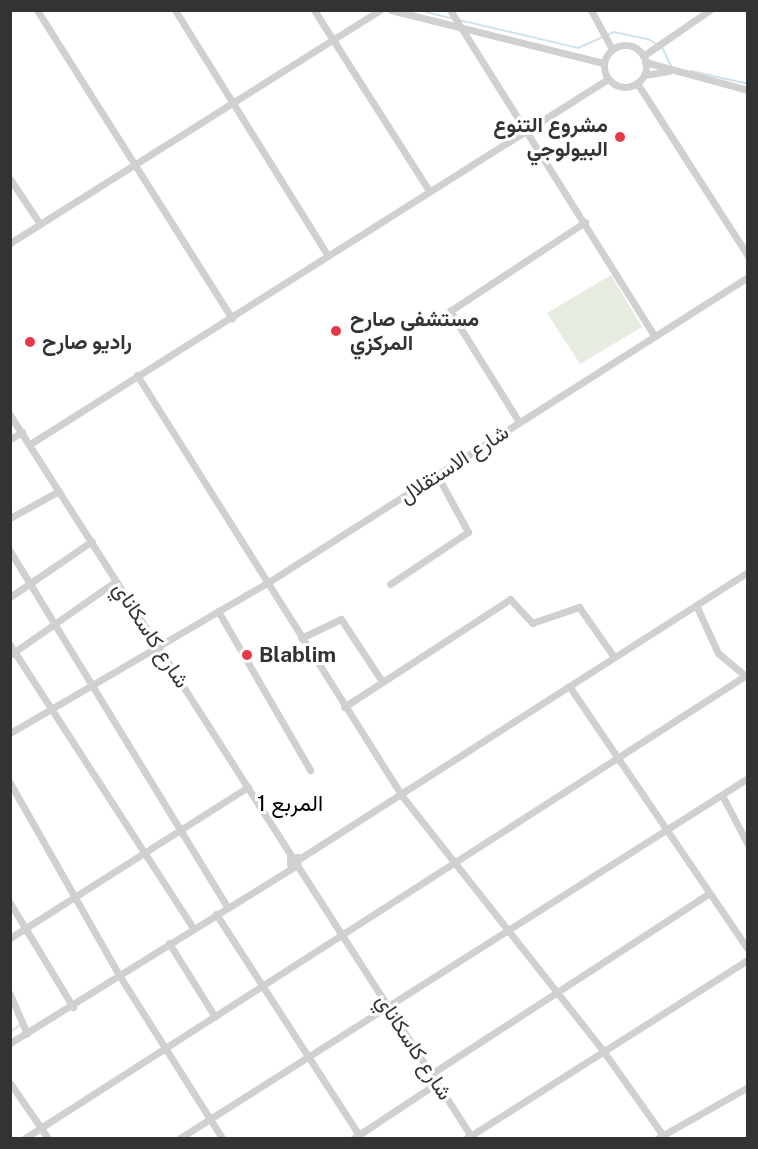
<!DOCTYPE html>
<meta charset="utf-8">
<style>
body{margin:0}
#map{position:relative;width:758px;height:1149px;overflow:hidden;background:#fff;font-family:"Public Sans",Vazirmatn,sans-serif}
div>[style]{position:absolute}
.green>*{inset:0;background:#e6ecdf}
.stream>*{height:2px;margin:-1px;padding:0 1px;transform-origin:1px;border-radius:1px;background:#cfe2ee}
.minor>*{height:7px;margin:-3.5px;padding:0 3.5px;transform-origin:3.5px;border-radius:3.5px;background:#d0d0d0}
.minor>.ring{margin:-3.5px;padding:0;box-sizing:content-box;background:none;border:7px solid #d0d0d0;border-radius:50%}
.dots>*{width:16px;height:16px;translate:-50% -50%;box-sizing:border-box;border:3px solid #fff;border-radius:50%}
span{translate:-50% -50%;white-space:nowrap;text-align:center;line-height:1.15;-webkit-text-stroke:6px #fff;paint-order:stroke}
.poi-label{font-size:21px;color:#333;font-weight:700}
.right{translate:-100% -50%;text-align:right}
.left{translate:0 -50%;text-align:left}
.street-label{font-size:21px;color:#333}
.neighbourhood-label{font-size:22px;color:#000}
.frame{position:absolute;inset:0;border:12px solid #333;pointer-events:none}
</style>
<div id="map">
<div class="green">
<div style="clip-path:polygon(611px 275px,642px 327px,580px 364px,547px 313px)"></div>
</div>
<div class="stream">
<div style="left:418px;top:10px;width:36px;rotate:14deg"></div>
<div style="left:459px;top:20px;width:122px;rotate:13.2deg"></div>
<div style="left:578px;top:48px;width:39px;rotate:-24deg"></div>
<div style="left:614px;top:32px;width:35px;rotate:12deg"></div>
<div style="left:648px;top:39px;width:16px;rotate:30deg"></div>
<div style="left:662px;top:47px;width:21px;rotate:65deg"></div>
<div style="left:691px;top:71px;width:58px;rotate:12.8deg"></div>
<div style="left:10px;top:1032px;width:11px;rotate:-34deg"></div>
</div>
<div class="minor">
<div style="left:37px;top:10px;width:365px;rotate:57.7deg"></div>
<div style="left:175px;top:10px;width:286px;rotate:58.1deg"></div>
<div style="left:314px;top:10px;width:212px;rotate:57.5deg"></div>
<div style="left:391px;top:10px;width:219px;rotate:14deg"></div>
<div style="left:450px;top:10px;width:384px;rotate:57.9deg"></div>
<div style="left:591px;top:10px;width:44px;rotate:61.7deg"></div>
<div class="ring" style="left:604px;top:45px;width:35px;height:35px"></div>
<div style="left:643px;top:56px;width:81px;rotate:-34.5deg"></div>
<div style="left:645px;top:62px;width:107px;rotate:15.2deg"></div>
<div style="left:644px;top:75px;width:25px;rotate:-9deg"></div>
<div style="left:637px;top:83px;width:206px;rotate:57.3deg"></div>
<div style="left:10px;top:179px;width:54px;rotate:56.3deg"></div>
<div style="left:10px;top:243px;width:437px;rotate:-32.2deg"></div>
<div style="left:137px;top:375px;width:497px;rotate:57.8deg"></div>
<div style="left:402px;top:796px;width:326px;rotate:51.7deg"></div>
<div style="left:604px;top:1052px;width:105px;rotate:54.7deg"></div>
<div style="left:10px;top:415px;width:524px;rotate:57.46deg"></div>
<div style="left:519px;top:422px;width:131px;rotate:-121.9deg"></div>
<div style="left:450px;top:311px;width:162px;rotate:-33.4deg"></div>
<div style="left:10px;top:439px;width:14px;rotate:-30deg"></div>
<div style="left:30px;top:444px;width:684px;rotate:-32.27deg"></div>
<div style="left:10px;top:518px;width:56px;rotate:-28.9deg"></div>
<div style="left:10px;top:551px;width:417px;rotate:58.6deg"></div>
<div style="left:390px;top:584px;width:94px;rotate:-33.7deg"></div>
<div style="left:468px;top:532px;width:65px;rotate:-118.5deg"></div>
<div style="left:10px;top:597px;width:99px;rotate:-34.3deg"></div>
<div style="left:696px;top:605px;width:53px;rotate:65.4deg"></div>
<div style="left:718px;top:653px;width:35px;rotate:40deg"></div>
<div style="left:218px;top:611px;width:184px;rotate:59.9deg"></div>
<div style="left:301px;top:638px;width:44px;rotate:-25.4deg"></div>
<div style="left:341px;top:619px;width:73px;rotate:56.7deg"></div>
<div style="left:10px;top:645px;width:337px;rotate:57.1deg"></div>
<div style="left:10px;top:655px;width:129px;rotate:-34.9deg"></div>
<div style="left:569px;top:686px;width:318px;rotate:55.8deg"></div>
<div style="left:344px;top:707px;width:198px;rotate:-33deg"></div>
<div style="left:510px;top:599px;width:33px;rotate:47deg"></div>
<div style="left:532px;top:623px;width:50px;rotate:-18.8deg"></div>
<div style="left:579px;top:607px;width:61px;rotate:55deg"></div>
<div style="left:10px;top:733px;width:298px;rotate:-30.3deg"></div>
<div style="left:267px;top:583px;width:570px;rotate:-32.46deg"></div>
<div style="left:10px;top:783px;width:221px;rotate:60.4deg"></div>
<div style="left:119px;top:975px;width:193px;rotate:57.7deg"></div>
<div style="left:722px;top:795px;width:56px;rotate:62.5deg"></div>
<div style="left:299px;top:859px;width:533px;rotate:-32.59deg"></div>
<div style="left:297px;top:865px;width:324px;rotate:57.3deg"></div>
<div style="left:10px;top:903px;width:122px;rotate:58.8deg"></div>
<div style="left:216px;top:914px;width:267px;rotate:57.1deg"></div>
<div style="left:10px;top:938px;width:282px;rotate:-32.4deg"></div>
<div style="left:169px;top:943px;width:87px;rotate:58.1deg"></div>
<div style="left:10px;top:994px;width:43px;rotate:67deg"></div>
<div style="left:10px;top:1043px;width:338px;rotate:-31.8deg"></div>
<div style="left:297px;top:865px;width:8px;rotate:-83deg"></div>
<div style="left:298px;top:857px;width:8px;rotate:173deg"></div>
<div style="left:290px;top:858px;width:6px;rotate:90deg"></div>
<div style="left:431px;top:1074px;width:330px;rotate:-33deg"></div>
<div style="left:10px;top:1083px;width:67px;rotate:55.4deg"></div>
<div style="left:25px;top:1138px;width:859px;rotate:-32.69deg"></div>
<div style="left:180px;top:1138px;width:672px;rotate:-32.37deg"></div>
<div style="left:354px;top:1138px;width:100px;rotate:-33.5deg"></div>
<div style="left:467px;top:1138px;width:333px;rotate:-32.4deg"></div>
<div style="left:658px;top:1138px;width:103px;rotate:-29.5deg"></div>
</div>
<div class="dots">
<div style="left:620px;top:137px;background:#e63946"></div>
<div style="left:336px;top:331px;background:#e63946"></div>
<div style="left:30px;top:342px;background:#e63946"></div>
<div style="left:247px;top:655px;background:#e63946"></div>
</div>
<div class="poi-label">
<span class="right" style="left:608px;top:137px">مشروع التنوع<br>البيولوجي</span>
<span class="left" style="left:350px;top:331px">مستشفى صارح<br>المركزي</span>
<span class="left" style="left:42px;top:342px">راديو صارح</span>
<span class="left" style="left:259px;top:655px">Blablim</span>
</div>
<div class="street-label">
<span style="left:454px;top:464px;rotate:-33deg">شارع الاستقلال</span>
<span style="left:151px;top:635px;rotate:57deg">شارع كاسكاناي</span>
<span style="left:414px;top:1047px;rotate:57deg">شارع كاسكاناي</span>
</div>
<div class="neighbourhood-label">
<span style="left:290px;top:804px">المربع 1</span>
</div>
<div class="frame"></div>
</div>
